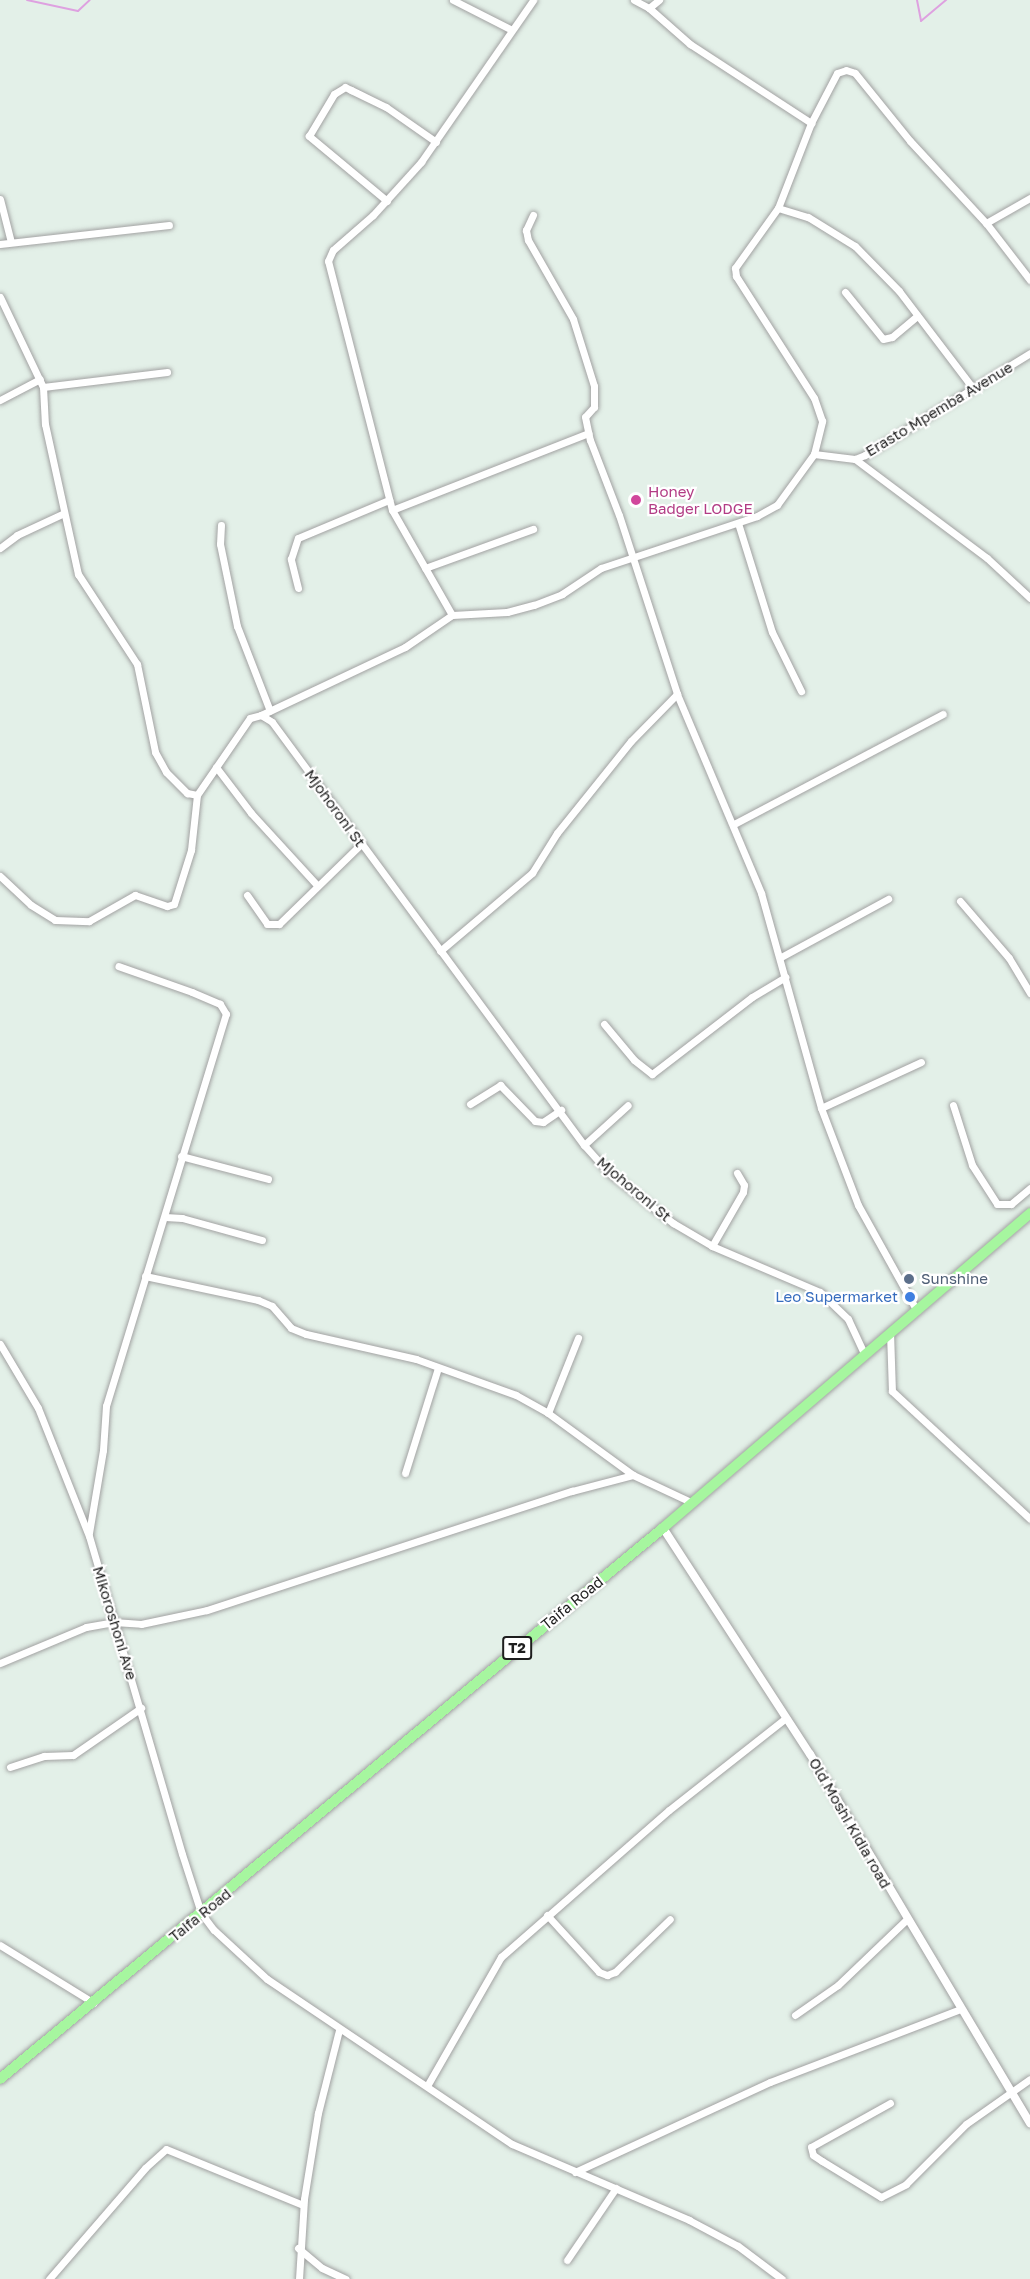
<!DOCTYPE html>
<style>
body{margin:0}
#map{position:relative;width:1030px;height:2279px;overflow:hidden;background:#e3f0e8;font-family:"Golos Text",sans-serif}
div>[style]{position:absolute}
.stream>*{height:2px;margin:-1px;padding:0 1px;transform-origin:1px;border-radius:1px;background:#dea1e0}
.roads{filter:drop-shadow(0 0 2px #a2a2a2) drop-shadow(0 0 2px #a2a2a2)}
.minor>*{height:7px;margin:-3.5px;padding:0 3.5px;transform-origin:3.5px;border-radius:3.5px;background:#fff}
.tertiary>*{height:8px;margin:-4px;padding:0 4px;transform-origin:4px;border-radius:4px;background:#fff}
.trunk>*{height:10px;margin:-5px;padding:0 5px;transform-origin:5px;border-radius:5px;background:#a6f69f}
.dots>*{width:16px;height:16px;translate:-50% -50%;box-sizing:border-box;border:3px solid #fff;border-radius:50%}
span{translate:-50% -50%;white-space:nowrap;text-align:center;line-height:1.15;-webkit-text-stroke:4.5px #fff;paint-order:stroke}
.shield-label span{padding:2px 4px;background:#fff;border:2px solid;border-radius:4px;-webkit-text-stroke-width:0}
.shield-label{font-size:14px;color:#1e1e1e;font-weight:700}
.street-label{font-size:15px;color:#1e1e1e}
.hotel-label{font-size:15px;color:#b23c85}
.left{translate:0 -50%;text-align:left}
.service-label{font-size:15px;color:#4e5e75}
.shop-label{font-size:15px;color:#366cbe}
.right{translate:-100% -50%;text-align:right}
</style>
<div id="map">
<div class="stream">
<div style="left:27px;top:0;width:52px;rotate:12.2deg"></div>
<div style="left:78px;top:11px;width:16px;rotate:-43deg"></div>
<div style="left:917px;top:0;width:21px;rotate:79deg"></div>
<div style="left:921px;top:21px;width:33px;rotate:-40deg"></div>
</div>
<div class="roads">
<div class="minor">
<div style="left:453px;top:0;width:66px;rotate:27deg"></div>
<div style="left:634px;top:0;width:17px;rotate:28deg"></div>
<div style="left:649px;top:8px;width:55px;rotate:41.3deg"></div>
<div style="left:690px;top:44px;width:145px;rotate:33.1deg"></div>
<div style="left:649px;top:8px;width:13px;rotate:-39deg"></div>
<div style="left:0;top:199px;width:44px;rotate:75.7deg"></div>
<div style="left:387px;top:201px;width:102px;rotate:-140.2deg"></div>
<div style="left:309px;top:136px;width:49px;rotate:-59.2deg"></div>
<div style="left:334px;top:94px;width:13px;rotate:-32deg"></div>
<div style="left:345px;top:87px;width:7px;rotate:27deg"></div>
<div style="left:351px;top:90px;width:39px;rotate:26deg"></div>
<div style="left:386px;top:107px;width:61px;rotate:35deg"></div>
<div style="left:778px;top:208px;width:31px;rotate:17deg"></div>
<div style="left:808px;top:217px;width:55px;rotate:31.7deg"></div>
<div style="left:855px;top:246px;width:63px;rotate:45.6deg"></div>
<div style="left:899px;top:291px;width:122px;rotate:52.7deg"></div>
<div style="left:533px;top:215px;width:17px;rotate:115deg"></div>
<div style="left:526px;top:230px;width:10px;rotate:79deg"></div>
<div style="left:528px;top:240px;width:91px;rotate:60.3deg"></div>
<div style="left:573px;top:319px;width:70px;rotate:72.6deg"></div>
<div style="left:594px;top:386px;width:21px;rotate:90deg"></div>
<div style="left:594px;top:407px;width:13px;rotate:132deg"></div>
<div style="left:585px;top:417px;width:24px;rotate:78deg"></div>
<div style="left:590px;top:440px;width:80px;rotate:68.9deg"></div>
<div style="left:619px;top:515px;width:188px;rotate:72deg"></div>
<div style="left:677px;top:694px;width:216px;rotate:67.1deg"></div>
<div style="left:761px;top:893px;width:223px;rotate:74.4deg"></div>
<div style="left:821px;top:1108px;width:104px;rotate:69.1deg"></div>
<div style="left:858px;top:1205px;width:121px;rotate:60.9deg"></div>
<div style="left:986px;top:223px;width:51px;rotate:-29.6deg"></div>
<div style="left:0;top:244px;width:170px;rotate:-6.4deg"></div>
<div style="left:845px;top:292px;width:60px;rotate:51deg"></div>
<div style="left:883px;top:339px;width:9px;rotate:-13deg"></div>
<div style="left:892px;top:337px;width:33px;rotate:-40deg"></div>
<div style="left:0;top:297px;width:100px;rotate:64.5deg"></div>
<div style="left:43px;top:387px;width:37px;rotate:87deg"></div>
<div style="left:45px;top:424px;width:154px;rotate:77.6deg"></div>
<div style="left:78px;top:574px;width:108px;rotate:56.8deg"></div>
<div style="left:137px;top:664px;width:90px;rotate:78.4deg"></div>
<div style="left:155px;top:752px;width:23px;rotate:61deg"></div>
<div style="left:166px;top:772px;width:30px;rotate:45deg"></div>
<div style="left:187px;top:793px;width:10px;rotate:11deg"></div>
<div style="left:197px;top:795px;width:93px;rotate:-55.5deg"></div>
<div style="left:250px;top:718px;width:11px;rotate:-15deg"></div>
<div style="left:261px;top:715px;width:13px;rotate:32deg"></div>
<div style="left:272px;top:722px;width:526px;rotate:53.59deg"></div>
<div style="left:584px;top:1145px;width:36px;rotate:48deg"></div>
<div style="left:608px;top:1172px;width:83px;rotate:38.1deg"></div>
<div style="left:673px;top:1223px;width:45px;rotate:30.5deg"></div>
<div style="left:712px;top:1246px;width:117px;rotate:23.1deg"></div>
<div style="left:820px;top:1292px;width:39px;rotate:44deg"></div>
<div style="left:848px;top:1319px;width:38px;rotate:65deg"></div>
<div style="left:43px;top:387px;width:125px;rotate:-6.9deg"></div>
<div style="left:0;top:400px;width:45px;rotate:-27.7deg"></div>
<div style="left:814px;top:454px;width:34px;rotate:-76deg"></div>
<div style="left:822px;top:421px;width:24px;rotate:-109deg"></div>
<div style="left:814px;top:398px;width:145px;rotate:-122.6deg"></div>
<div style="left:736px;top:276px;width:8px;rotate:-97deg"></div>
<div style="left:735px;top:268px;width:74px;rotate:-54.4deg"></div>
<div style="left:778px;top:208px;width:91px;rotate:-68.8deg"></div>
<div style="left:811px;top:123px;width:56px;rotate:-62.5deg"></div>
<div style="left:837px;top:73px;width:9px;rotate:-18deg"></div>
<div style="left:846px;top:70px;width:9px;rotate:18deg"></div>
<div style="left:855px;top:73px;width:87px;rotate:51deg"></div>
<div style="left:910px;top:141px;width:112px;rotate:47.2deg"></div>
<div style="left:986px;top:223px;width:72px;rotate:52.3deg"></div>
<div style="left:855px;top:459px;width:165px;rotate:36.9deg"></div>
<div style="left:987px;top:558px;width:59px;rotate:42.9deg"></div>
<div style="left:392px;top:510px;width:211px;rotate:-21.4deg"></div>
<div style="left:738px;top:523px;width:114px;rotate:72.7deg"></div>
<div style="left:772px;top:632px;width:66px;rotate:63.8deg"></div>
<div style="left:221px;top:525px;width:19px;rotate:93deg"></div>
<div style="left:220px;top:544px;width:84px;rotate:78.3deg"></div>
<div style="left:237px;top:626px;width:91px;rotate:68.8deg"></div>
<div style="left:0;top:548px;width:21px;rotate:-37deg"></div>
<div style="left:17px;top:535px;width:50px;rotate:-25deg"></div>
<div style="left:425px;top:568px;width:115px;rotate:-19.9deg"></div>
<div style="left:298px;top:588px;width:30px;rotate:-104deg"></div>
<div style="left:291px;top:559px;width:22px;rotate:-72deg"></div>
<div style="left:298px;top:538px;width:99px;rotate:-22.7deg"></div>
<div style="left:452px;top:615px;width:121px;rotate:-119.7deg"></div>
<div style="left:392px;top:510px;width:257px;rotate:-104.4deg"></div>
<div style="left:328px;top:261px;width:12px;rotate:-66deg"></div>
<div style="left:333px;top:250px;width:53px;rotate:-41.2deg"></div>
<div style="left:373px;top:215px;width:72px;rotate:-47.8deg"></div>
<div style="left:421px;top:162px;width:197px;rotate:-55.3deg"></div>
<div style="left:261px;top:715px;width:159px;rotate:-25.3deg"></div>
<div style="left:405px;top:647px;width:57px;rotate:-34.2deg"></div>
<div style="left:452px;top:615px;width:55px;rotate:-3.1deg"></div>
<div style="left:507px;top:612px;width:28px;rotate:-15deg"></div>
<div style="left:534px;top:605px;width:30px;rotate:-21deg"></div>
<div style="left:562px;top:594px;width:47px;rotate:-33.7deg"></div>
<div style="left:601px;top:568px;width:164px;rotate:-18.4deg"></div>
<div style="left:757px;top:516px;width:23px;rotate:-29deg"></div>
<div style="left:777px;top:505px;width:63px;rotate:-54deg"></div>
<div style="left:814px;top:454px;width:41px;rotate:7deg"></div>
<div style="left:855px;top:459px;width:11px;rotate:-22deg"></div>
<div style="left:865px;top:455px;width:194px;rotate:-31.7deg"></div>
<div style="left:216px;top:767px;width:58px;rotate:52.7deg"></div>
<div style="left:251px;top:813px;width:96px;rotate:47.5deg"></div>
<div style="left:734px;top:824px;width:236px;rotate:-27.8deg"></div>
<div style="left:0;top:876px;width:42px;rotate:43.1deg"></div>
<div style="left:31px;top:905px;width:28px;rotate:32deg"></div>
<div style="left:55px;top:920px;width:34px;rotate:2deg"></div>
<div style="left:89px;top:921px;width:53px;rotate:-29.5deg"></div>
<div style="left:135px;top:895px;width:34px;rotate:19deg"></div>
<div style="left:167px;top:906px;width:7px;rotate:-16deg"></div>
<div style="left:174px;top:904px;width:57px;rotate:-72.5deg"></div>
<div style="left:191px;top:850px;width:55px;rotate:-83.8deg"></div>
<div style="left:247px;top:895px;width:35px;rotate:55deg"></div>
<div style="left:267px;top:924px;width:12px"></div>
<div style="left:279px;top:924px;width:115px;rotate:-44.3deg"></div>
<div style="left:960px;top:901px;width:75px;rotate:49.3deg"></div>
<div style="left:1009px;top:958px;width:41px;rotate:59deg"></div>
<div style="left:440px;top:951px;width:121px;rotate:-40.3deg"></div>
<div style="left:532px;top:873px;width:47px;rotate:-58deg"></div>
<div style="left:557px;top:833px;width:118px;rotate:-51.2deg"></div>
<div style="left:631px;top:741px;width:66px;rotate:-45.6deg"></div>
<div style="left:781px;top:957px;width:122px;rotate:-28.5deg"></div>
<div style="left:604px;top:1024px;width:47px;rotate:50.2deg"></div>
<div style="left:634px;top:1060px;width:23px;rotate:38deg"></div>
<div style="left:652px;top:1074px;width:126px;rotate:-37.6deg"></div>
<div style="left:752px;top:997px;width:39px;rotate:-31deg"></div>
<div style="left:470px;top:1104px;width:36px;rotate:-32deg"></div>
<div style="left:500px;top:1085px;width:50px;rotate:45.8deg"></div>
<div style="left:535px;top:1121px;width:8px;rotate:7deg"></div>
<div style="left:543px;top:1122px;width:22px;rotate:-34deg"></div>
<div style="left:953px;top:1105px;width:63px;rotate:72.4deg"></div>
<div style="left:972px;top:1165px;width:46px;rotate:57.3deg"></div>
<div style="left:997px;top:1204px;width:14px"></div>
<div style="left:1011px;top:1204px;width:25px;rotate:-40deg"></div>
<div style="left:821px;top:1108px;width:110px;rotate:-24.7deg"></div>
<div style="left:584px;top:1145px;width:59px;rotate:-42.3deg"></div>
<div style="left:181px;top:1156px;width:90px;rotate:14.8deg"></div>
<div style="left:165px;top:1217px;width:17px;rotate:3deg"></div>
<div style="left:182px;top:1218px;width:83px;rotate:15.4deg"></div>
<div style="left:712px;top:1246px;width:62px;rotate:-60.1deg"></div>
<div style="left:743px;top:1192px;width:7px;rotate:-82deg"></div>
<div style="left:744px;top:1185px;width:14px;rotate:-120deg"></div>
<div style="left:145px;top:1276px;width:116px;rotate:12deg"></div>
<div style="left:258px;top:1300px;width:15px;rotate:23deg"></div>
<div style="left:272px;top:1306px;width:29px;rotate:49deg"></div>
<div style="left:291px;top:1328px;width:16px;rotate:22deg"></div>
<div style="left:306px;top:1334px;width:113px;rotate:12.8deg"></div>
<div style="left:416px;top:1359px;width:106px;rotate:19.8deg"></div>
<div style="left:516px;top:1395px;width:37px;rotate:29deg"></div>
<div style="left:548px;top:1413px;width:105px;rotate:36.1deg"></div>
<div style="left:633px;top:1475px;width:64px;rotate:25deg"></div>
<div style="left:890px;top:1332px;width:59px;rotate:88.1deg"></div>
<div style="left:892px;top:1391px;width:188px;rotate:42.8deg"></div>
<div style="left:0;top:1344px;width:74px;rotate:59.3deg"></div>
<div style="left:38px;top:1408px;width:138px;rotate:68.3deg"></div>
<div style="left:89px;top:1536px;width:331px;rotate:73.7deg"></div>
<div style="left:182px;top:1854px;width:62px;rotate:72.1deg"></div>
<div style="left:201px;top:1913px;width:21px;rotate:53deg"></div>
<div style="left:214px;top:1930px;width:72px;rotate:42.8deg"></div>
<div style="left:267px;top:1979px;width:295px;rotate:34deg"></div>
<div style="left:512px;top:2144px;width:193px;rotate:23.2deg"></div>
<div style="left:689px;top:2220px;width:55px;rotate:28deg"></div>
<div style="left:738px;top:2246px;width:55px;rotate:36.9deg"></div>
<div style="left:548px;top:1413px;width:81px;rotate:-68.2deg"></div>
<div style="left:405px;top:1473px;width:110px;rotate:-72.6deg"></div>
<div style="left:89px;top:1533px;width:84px;rotate:-80.4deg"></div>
<div style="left:103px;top:1450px;width:44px;rotate:-86.1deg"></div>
<div style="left:106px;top:1406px;width:410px;rotate:-73deg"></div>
<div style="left:226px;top:1014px;width:12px;rotate:-121deg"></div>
<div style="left:220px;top:1004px;width:30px;rotate:-157deg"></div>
<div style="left:192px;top:992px;width:78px;rotate:-160.6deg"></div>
<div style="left:0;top:1663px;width:93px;rotate:-22.7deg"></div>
<div style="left:86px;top:1627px;width:28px;rotate:-10deg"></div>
<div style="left:114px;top:1622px;width:27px;rotate:4deg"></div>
<div style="left:141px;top:1624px;width:67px;rotate:-12deg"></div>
<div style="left:207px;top:1610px;width:384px;rotate:-18.1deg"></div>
<div style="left:572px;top:1491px;width:63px;rotate:-14.7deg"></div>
<div style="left:10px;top:1767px;width:36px;rotate:-18deg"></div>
<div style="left:44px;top:1756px;width:29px;rotate:-2deg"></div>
<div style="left:73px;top:1755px;width:83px;rotate:-34.7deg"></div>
<div style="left:547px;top:1915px;width:77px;rotate:47.6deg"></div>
<div style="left:599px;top:1972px;width:9px;rotate:21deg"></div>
<div style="left:607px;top:1975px;width:9px;rotate:-21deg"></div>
<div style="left:615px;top:1972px;width:76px;rotate:-43.9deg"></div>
<div style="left:0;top:1945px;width:110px;rotate:31.7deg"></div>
<div style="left:795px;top:2015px;width:52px;rotate:-34.9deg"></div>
<div style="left:838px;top:1985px;width:95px;rotate:-43.7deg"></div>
<div style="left:427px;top:2086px;width:149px;rotate:-60.2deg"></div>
<div style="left:501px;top:1957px;width:223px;rotate:-41.2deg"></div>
<div style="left:669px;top:1810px;width:149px;rotate:-38.2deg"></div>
<div style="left:890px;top:2103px;width:90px;rotate:150.9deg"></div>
<div style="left:811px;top:2147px;width:8px;rotate:76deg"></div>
<div style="left:813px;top:2155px;width:11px;rotate:34deg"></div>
<div style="left:822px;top:2161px;width:69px;rotate:31.4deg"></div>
<div style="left:881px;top:2197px;width:28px;rotate:-27deg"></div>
<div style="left:906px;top:2184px;width:85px;rotate:-45deg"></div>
<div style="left:966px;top:2124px;width:78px;rotate:-35.1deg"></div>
<div style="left:575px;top:2172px;width:215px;rotate:-24.8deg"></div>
<div style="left:770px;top:2082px;width:204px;rotate:-21deg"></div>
<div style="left:298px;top:2248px;width:31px;rotate:40deg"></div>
<div style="left:322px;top:2268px;width:26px;rotate:25deg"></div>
<div style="left:567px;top:2260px;width:87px;rotate:-55.8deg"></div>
<div style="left:49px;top:2279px;width:147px;rotate:-49.1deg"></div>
<div style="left:145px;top:2168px;width:28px;rotate:-42deg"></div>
<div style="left:166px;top:2149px;width:148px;rotate:22.2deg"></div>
<div style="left:299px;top:2279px;width:80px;rotate:-86.4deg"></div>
<div style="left:304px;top:2199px;width:87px;rotate:-80.8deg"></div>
<div style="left:318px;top:2113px;width:86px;rotate:-75.8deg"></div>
</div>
<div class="tertiary">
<div style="left:663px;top:1528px;width:270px;rotate:57deg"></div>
<div style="left:810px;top:1754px;width:430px;rotate:59.2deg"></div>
</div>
<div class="trunk">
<div style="left:0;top:2079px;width:862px;rotate:-39.73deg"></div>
<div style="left:663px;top:1528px;width:484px;rotate:-40.6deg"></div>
</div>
</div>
<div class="dots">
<div style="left:636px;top:500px;background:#d1479c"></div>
<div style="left:909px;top:1279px;background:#5c6f8a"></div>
<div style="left:910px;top:1297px;background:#3f7fe0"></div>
</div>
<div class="shield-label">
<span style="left:517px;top:1648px">T2</span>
</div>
<div class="street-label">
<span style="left:939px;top:409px;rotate:-31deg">Erasto Mpemba Avenue</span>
<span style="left:335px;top:808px;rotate:54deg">Mjohoroni St</span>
<span style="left:634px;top:1189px;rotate:40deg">Mjohoroni St</span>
<span style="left:572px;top:1603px;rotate:-39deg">Taifa Road</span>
<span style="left:115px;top:1623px;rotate:73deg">Mikoroshoni Ave</span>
<span style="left:850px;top:1823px;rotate:60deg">Old Moshi Kidia road</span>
<span style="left:200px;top:1915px;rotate:-39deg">Taifa Road</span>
</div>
<div class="hotel-label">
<span class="left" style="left:648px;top:500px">Honey<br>Badger LODGE</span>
</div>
<div class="service-label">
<span class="left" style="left:921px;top:1279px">Sunshine</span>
</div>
<div class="shop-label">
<span class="right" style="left:898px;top:1297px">Leo Supermarket</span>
</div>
</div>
